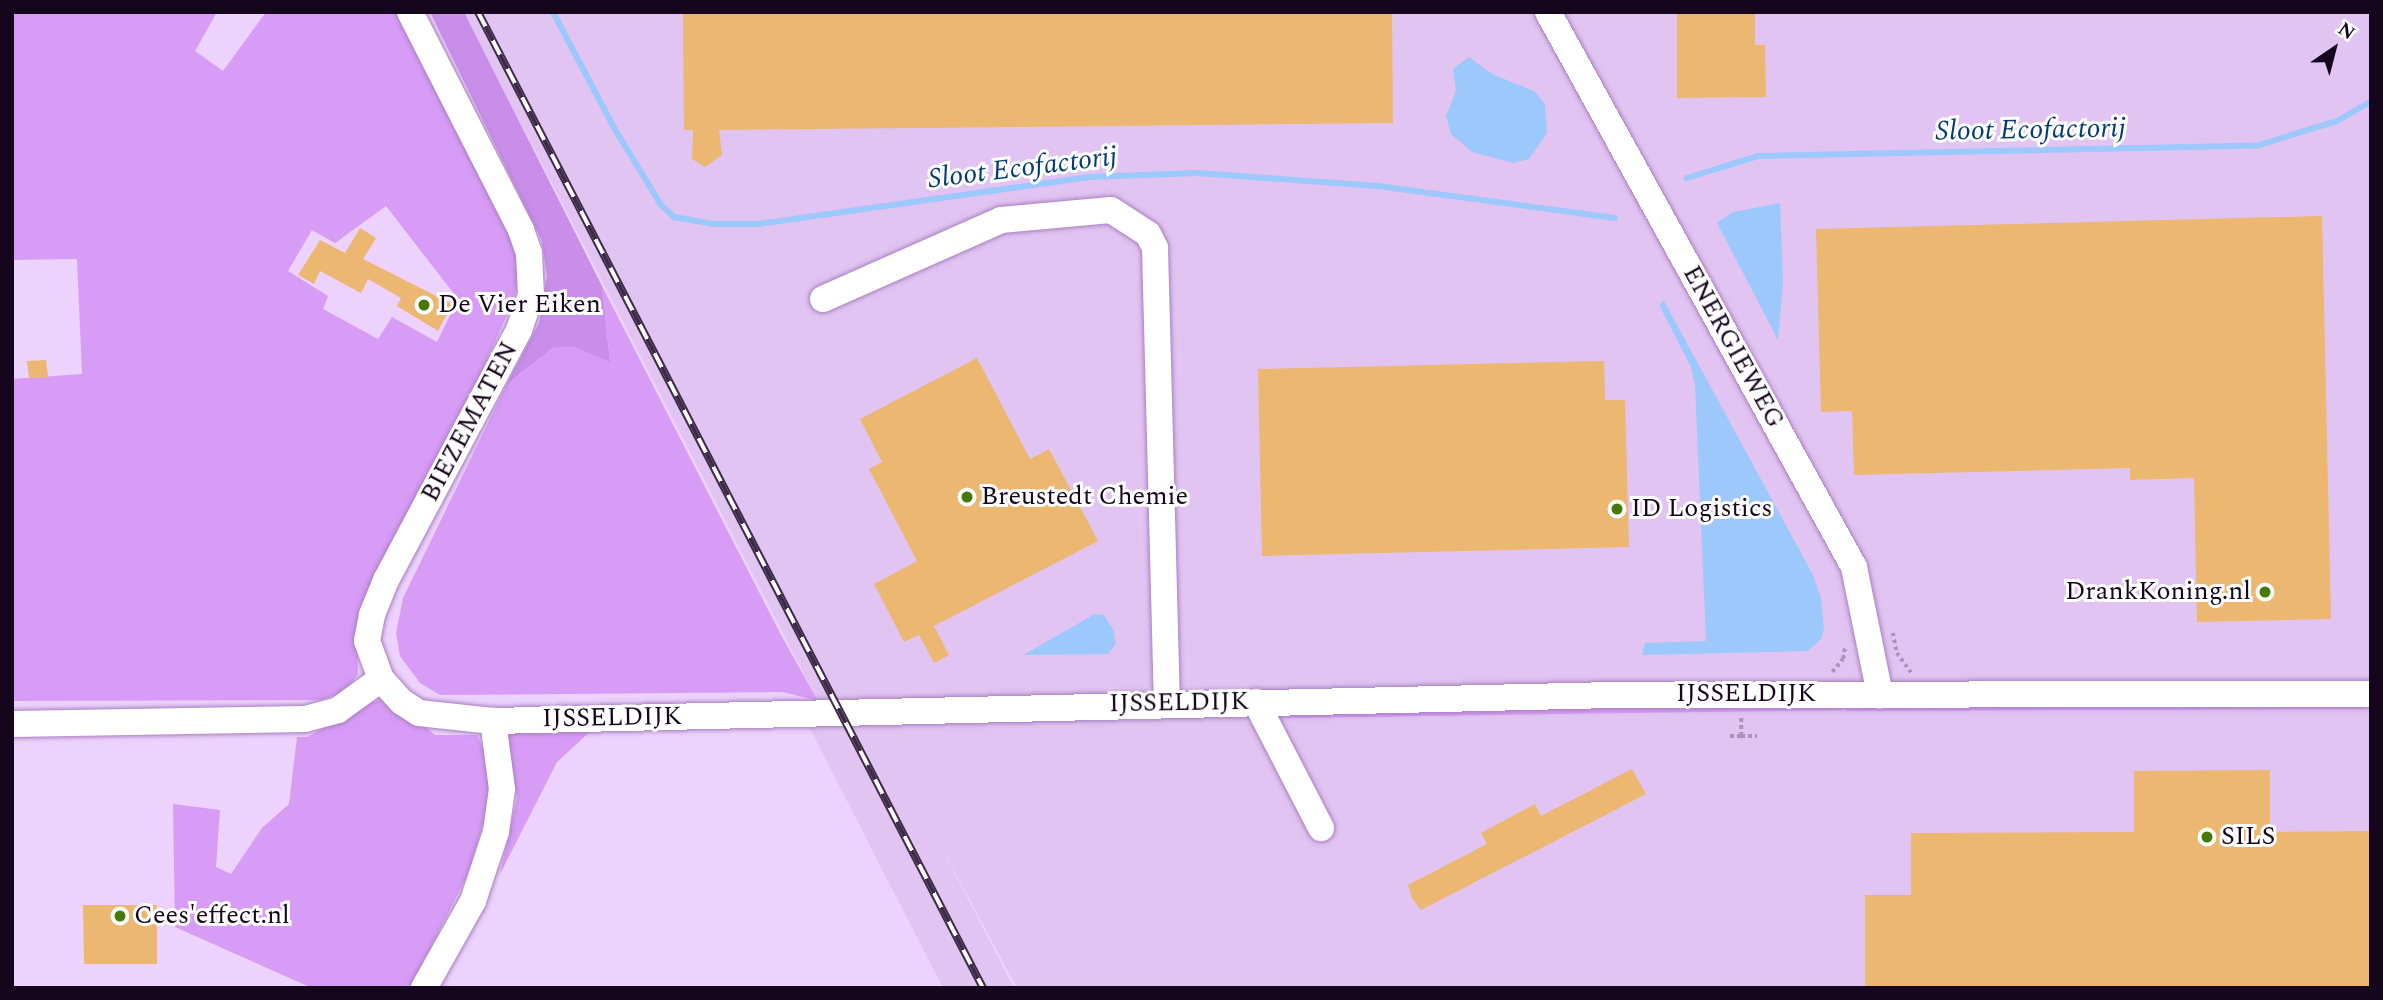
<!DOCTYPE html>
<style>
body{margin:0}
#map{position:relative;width:2383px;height:1000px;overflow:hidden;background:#ecd2fc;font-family:Spectral,serif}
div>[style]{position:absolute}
.built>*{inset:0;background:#e1c4f2}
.green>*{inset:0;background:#d79cf6}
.forest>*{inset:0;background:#c98dea}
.water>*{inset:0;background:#9dc8fc}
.stream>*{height:6px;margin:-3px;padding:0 3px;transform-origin:3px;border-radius:3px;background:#9dc8fc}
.building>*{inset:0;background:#ebb771}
.path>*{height:3.5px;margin-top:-1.75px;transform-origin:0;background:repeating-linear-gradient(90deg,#ab94b8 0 3.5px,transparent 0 7px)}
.roads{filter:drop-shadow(0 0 2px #a97ec0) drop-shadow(0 0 2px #a97ec0)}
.minor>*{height:26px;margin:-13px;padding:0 13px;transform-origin:13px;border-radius:13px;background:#fff}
.rail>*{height:8px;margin-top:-4px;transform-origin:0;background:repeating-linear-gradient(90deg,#fefefe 0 16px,#3d2b47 0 32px);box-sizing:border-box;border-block:2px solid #3d2b47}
.dots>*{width:19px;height:19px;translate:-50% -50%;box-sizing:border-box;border:4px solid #fefefe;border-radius:50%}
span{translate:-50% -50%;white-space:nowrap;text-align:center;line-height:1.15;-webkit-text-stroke:6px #fefefe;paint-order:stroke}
.poi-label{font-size:26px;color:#15051d}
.left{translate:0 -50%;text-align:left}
.right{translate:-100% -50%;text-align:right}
.street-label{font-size:26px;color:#15051d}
.water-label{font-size:28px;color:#053c70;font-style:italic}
.frame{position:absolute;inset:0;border:14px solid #15051d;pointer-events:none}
.north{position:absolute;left:2299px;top:14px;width:70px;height:70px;-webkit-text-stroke:5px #fefefe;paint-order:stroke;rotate:35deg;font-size:19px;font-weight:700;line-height:28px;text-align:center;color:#15051d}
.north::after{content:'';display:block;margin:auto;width:24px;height:32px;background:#15051d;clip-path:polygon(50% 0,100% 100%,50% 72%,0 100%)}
</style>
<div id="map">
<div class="built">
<div style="clip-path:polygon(464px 12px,2371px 12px,2371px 988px,1017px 988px,927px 820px,1014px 988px,943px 988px,806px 721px,818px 701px)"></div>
</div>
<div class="green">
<div style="clip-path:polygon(evenodd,12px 12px,217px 12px,195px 51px,223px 71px,266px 12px,396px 12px,514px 238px,519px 279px,513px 301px,482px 371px,387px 552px,357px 642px,358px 674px,345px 692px,321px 700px,12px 701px,12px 379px,82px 374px,77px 259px,12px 260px,12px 12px,386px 206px,458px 299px,437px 342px,392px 317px,378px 339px,323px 309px,328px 296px,288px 271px,312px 230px,335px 243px,386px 206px)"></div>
<div style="clip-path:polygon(602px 286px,781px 635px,818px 701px,783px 692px,440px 695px,420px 683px,400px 656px,396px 633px,403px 598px,507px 384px,553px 348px,574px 347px,610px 361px)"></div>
<div style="clip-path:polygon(383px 699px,398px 704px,435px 735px,477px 735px,487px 756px,492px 795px,468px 874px,410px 988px,312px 988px,175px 927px,173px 804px,220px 810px,216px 867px,231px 874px,262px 828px,289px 804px,297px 737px,308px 737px,361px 705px)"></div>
<div style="clip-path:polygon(2358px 703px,2365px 709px,1846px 711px,1846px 704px)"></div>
<div style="clip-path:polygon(1842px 704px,1842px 710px,1287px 718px,1292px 713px)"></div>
<div style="clip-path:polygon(511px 726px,596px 726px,557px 762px,500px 874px,517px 798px,508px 737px)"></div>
</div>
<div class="forest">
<div style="clip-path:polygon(430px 12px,464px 12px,602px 286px,610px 362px,574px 347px,553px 348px,507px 384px,539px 323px,547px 277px,542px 241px)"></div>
</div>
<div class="water">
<div style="clip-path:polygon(1469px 57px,1492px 74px,1534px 91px,1545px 104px,1547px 133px,1529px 159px,1514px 163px,1472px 152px,1451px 134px,1446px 116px,1456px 91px,1453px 69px)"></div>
<div style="clip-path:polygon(1780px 203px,1783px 282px,1778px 340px,1717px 223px,1733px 212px)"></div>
<div style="clip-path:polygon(1664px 301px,1813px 575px,1821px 598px,1824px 629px,1821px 639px,1808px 651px,1642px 655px,1645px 643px,1706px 641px,1695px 386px,1691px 367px,1659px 305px)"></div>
<div style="clip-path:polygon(1095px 614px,1104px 615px,1114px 631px,1116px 644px,1108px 654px,1023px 655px)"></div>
</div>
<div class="stream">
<div style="left:553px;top:12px;width:129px;rotate:62.2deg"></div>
<div style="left:613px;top:126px;width:92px;rotate:58.7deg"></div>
<div style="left:661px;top:205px;width:18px;rotate:43deg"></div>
<div style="left:674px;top:217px;width:40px;rotate:10deg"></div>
<div style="left:713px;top:224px;width:46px"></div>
<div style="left:759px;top:224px;width:334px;rotate:-8.1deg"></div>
<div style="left:1090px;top:177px;width:107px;rotate:-2.1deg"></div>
<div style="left:1197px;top:173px;width:181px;rotate:4.1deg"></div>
<div style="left:1378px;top:186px;width:239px;rotate:7.7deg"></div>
<div style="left:1687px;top:178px;width:74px;rotate:-17.2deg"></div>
<div style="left:1758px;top:156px;width:498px;rotate:-1.2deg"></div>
<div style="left:2256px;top:146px;width:85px;rotate:-17.2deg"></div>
<div style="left:2337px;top:121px;width:39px;rotate:-30deg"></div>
</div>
<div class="building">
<div style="clip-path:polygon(683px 12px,1392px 12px,1393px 123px,719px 130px,722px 155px,705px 167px,692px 159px,693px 130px,684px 130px)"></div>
<div style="clip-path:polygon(1677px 12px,1755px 12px,1755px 45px,1765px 45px,1766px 97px,1677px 98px)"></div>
<div style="clip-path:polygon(2322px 216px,2331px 619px,2197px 622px,2194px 478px,2130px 480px,2130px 468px,1854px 475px,1852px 411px,1821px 412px,1816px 229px)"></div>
<div style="clip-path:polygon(360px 228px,376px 238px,363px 259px,452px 304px,438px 331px,397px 306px,401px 298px,368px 279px,361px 293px,320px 271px,314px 284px,298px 275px,320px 240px,345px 253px)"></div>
<div style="clip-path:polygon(977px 358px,1030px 459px,1049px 449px,1098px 541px,934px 626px,949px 655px,934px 663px,919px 635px,904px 642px,874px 584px,917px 561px,869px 469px,882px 462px,860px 419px)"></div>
<div style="clip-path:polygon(46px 360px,48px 377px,29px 378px,27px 361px)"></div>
<div style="clip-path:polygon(1604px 361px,1605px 400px,1625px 400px,1629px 547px,1262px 556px,1258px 369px)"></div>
<div style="clip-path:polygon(1632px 769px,1646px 794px,1421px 910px,1412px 898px,1408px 885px,1487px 844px,1481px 833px,1535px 804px,1541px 816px)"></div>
<div style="clip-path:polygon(2270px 770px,2270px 832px,2371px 831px,2371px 988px,1865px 988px,1865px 895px,1911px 895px,1911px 833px,2134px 832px,2134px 771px)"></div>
<div style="clip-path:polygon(83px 905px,157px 905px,157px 964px,84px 964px)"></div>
</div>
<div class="path">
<div style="left:1893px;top:633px;width:20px;rotate:79deg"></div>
<div style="left:1897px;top:653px;width:24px;rotate:54deg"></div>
<div style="left:1832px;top:672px;width:17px;rotate:-50deg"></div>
<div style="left:1843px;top:659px;width:13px;rotate:-81deg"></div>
<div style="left:1730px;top:736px;width:11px"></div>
<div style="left:1741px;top:736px;width:18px;rotate:-90deg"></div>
<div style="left:1741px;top:736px;width:16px"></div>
</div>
<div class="roads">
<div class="minor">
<div style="left:410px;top:12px;width:245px;rotate:63deg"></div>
<div style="left:521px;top:230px;width:24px;rotate:71deg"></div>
<div style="left:529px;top:253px;width:42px;rotate:87.3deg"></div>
<div style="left:531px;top:295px;width:37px;rotate:109deg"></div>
<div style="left:519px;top:330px;width:283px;rotate:118deg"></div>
<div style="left:386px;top:580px;width:38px;rotate:112deg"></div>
<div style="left:372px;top:615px;width:26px;rotate:101deg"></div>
<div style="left:367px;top:641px;width:40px;rotate:69.8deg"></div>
<div style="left:381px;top:679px;width:31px;rotate:48deg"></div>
<div style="left:402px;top:702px;width:20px;rotate:33deg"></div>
<div style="left:419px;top:713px;width:74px;rotate:6.2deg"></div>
<div style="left:493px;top:721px;width:1122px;rotate:-1.33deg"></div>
<div style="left:1615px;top:695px;width:756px;rotate:-0.08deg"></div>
<div style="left:1548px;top:12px;width:634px;rotate:61.13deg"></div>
<div style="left:1854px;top:567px;width:131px;rotate:78.5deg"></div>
<div style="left:823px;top:299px;width:195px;rotate:-23.9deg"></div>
<div style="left:1001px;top:220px;width:110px;rotate:-5.2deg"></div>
<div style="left:1111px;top:210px;width:44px;rotate:33deg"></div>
<div style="left:1148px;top:234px;width:16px;rotate:63deg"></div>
<div style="left:1155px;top:248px;width:455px;rotate:88.5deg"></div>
<div style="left:1256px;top:702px;width:142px;rotate:62.7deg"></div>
<div style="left:12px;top:724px;width:293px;rotate:-1deg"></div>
<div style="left:305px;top:719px;width:34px;rotate:-15deg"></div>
<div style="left:338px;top:710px;width:53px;rotate:-35.8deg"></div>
<div style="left:424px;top:988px;width:100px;rotate:-60.6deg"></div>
<div style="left:473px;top:901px;width:73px;rotate:-71.6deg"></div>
<div style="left:496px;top:832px;width:43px;rotate:-82.1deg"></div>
<div style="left:502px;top:789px;width:69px;rotate:-97.5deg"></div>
</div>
</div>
<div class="rail">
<div style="left:478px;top:12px;width:1099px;rotate:62.64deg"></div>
</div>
<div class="dots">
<div style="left:424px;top:305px;background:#467a08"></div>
<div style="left:967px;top:497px;background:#467a08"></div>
<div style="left:1617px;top:509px;background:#467a08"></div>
<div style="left:2265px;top:592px;background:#467a08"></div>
<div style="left:2207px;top:837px;background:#467a08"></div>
<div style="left:120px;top:916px;background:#467a08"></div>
</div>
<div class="poi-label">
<span class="left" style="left:438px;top:305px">De Vier Eiken</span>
<span class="left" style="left:981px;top:497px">Breustedt Chemie</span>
<span class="left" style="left:1631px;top:509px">ID Logistics</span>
<span class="right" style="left:2251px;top:592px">DrankKoning.nl</span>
<span class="left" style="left:2221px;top:837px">SILS</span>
<span class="left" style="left:134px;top:916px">Cees'effect.nl</span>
</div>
<div class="street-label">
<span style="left:1733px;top:347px;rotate:61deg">ENERGIEWEG</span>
<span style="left:470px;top:422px;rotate:-62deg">BIEZEMATEN</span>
<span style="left:1746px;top:694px">IJSSELDIJK</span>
<span style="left:1179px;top:703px;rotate:-1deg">IJSSELDIJK</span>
<span style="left:612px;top:718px;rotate:-1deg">IJSSELDIJK</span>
</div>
<div class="water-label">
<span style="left:2031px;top:130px;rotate:-1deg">Sloot Ecofactorij</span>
<span style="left:1023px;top:168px;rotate:-7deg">Sloot Ecofactorij</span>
</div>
<div class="frame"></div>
<div class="north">N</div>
</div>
